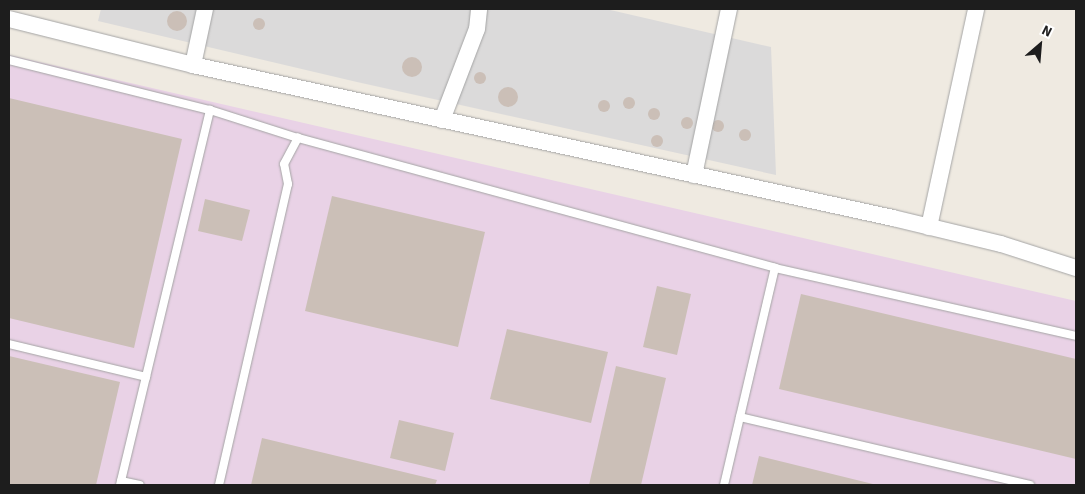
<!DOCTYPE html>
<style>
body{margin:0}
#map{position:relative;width:1085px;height:494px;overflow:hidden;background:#efeae1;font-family:"Source Sans 3",sans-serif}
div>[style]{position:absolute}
.residential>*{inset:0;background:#dbdada}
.industrial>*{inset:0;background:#e9d2e6}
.building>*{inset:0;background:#cbbfb7}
.round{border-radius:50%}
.roads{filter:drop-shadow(0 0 1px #a4a4a4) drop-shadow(0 0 1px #a4a4a4)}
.lane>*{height:8px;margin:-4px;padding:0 4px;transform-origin:4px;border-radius:4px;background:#fff}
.street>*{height:16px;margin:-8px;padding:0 8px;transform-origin:8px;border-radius:8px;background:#fff}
span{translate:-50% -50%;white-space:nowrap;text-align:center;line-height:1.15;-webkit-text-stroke:4px #fff;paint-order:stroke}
.frame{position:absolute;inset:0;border:10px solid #1d1d1d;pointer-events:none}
.north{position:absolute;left:1015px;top:20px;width:50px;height:50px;-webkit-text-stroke:4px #fff;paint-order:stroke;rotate:27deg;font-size:14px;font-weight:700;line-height:20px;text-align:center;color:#1d1d1d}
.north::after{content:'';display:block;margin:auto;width:18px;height:22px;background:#1d1d1d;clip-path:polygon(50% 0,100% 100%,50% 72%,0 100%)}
</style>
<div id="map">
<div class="residential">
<div style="clip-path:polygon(101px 9px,606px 9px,771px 47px,776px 175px,357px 82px,98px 21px)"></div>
</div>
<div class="industrial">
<div style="clip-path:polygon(9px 55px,1076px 301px,1076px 485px,9px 485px)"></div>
</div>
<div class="building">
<div class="round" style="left:167px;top:11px;width:20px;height:20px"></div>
<div class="round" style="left:253px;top:18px;width:12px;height:12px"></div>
<div class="round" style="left:402px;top:57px;width:20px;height:20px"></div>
<div class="round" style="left:474px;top:72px;width:12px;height:12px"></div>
<div class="round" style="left:498px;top:87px;width:20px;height:20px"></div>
<div class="round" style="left:623px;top:97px;width:12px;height:12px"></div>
<div style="clip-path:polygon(9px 98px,182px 139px,134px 348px,9px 318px)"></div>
<div class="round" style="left:598px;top:100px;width:12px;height:12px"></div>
<div class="round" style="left:648px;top:108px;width:12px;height:12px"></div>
<div class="round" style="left:681px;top:117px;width:12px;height:12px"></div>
<div class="round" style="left:712px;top:120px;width:12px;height:12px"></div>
<div class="round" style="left:739px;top:129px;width:12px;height:12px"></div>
<div class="round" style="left:651px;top:135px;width:12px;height:12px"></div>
<div style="clip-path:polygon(332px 196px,485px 232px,458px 347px,305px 311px)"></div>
<div style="clip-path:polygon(205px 199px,250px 210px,242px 241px,198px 231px)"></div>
<div style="clip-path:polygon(657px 286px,691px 294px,677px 355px,643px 347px)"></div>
<div style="clip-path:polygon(801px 294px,1076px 359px,1076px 459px,779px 389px)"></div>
<div style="clip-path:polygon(507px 329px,608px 352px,591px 423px,490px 399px)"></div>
<div style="clip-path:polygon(9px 356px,120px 382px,96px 485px,9px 485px)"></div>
<div style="clip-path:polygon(616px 366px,666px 378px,641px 485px,589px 485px)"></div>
<div style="clip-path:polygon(399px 420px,454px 433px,445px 471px,390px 458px)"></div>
<div style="clip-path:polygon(262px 438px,437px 480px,435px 485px,251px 485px)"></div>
<div style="clip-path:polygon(759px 456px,877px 485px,752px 485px)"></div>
</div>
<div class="roads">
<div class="lane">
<div style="left:9px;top:60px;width:207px;rotate:14deg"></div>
<div style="left:210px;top:110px;width:92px;rotate:17.7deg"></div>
<div style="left:298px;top:138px;width:494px;rotate:15.2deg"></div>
<div style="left:775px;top:268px;width:309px;rotate:12.7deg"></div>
<div style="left:9px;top:344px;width:141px;rotate:13.5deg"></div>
<div style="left:740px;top:417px;width:298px;rotate:13.2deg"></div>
<div style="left:121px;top:481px;width:19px;rotate:12deg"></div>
<div style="left:120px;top:485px;width:386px;rotate:-76.5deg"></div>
<div style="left:219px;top:485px;width:309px;rotate:-77.1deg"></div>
<div style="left:288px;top:184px;width:20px;rotate:-101deg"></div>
<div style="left:284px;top:164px;width:30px;rotate:-62deg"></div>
<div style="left:724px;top:485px;width:223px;rotate:-76.8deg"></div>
</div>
<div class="street">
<div style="left:9px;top:19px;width:190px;rotate:14deg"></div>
<div style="left:193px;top:65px;width:717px;rotate:12.33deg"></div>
<div style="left:893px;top:218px;width:111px;rotate:13.5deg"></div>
<div style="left:1001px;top:244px;width:79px;rotate:17.7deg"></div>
<div style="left:193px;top:65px;width:57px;rotate:-77.9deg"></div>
<div style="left:442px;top:120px;width:97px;rotate:-69deg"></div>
<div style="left:477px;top:29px;width:20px;rotate:-84deg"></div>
<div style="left:694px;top:175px;width:170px;rotate:-78.1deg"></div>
<div style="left:929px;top:227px;width:223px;rotate:-77.8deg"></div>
</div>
</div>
<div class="frame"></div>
<div class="north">N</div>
</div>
